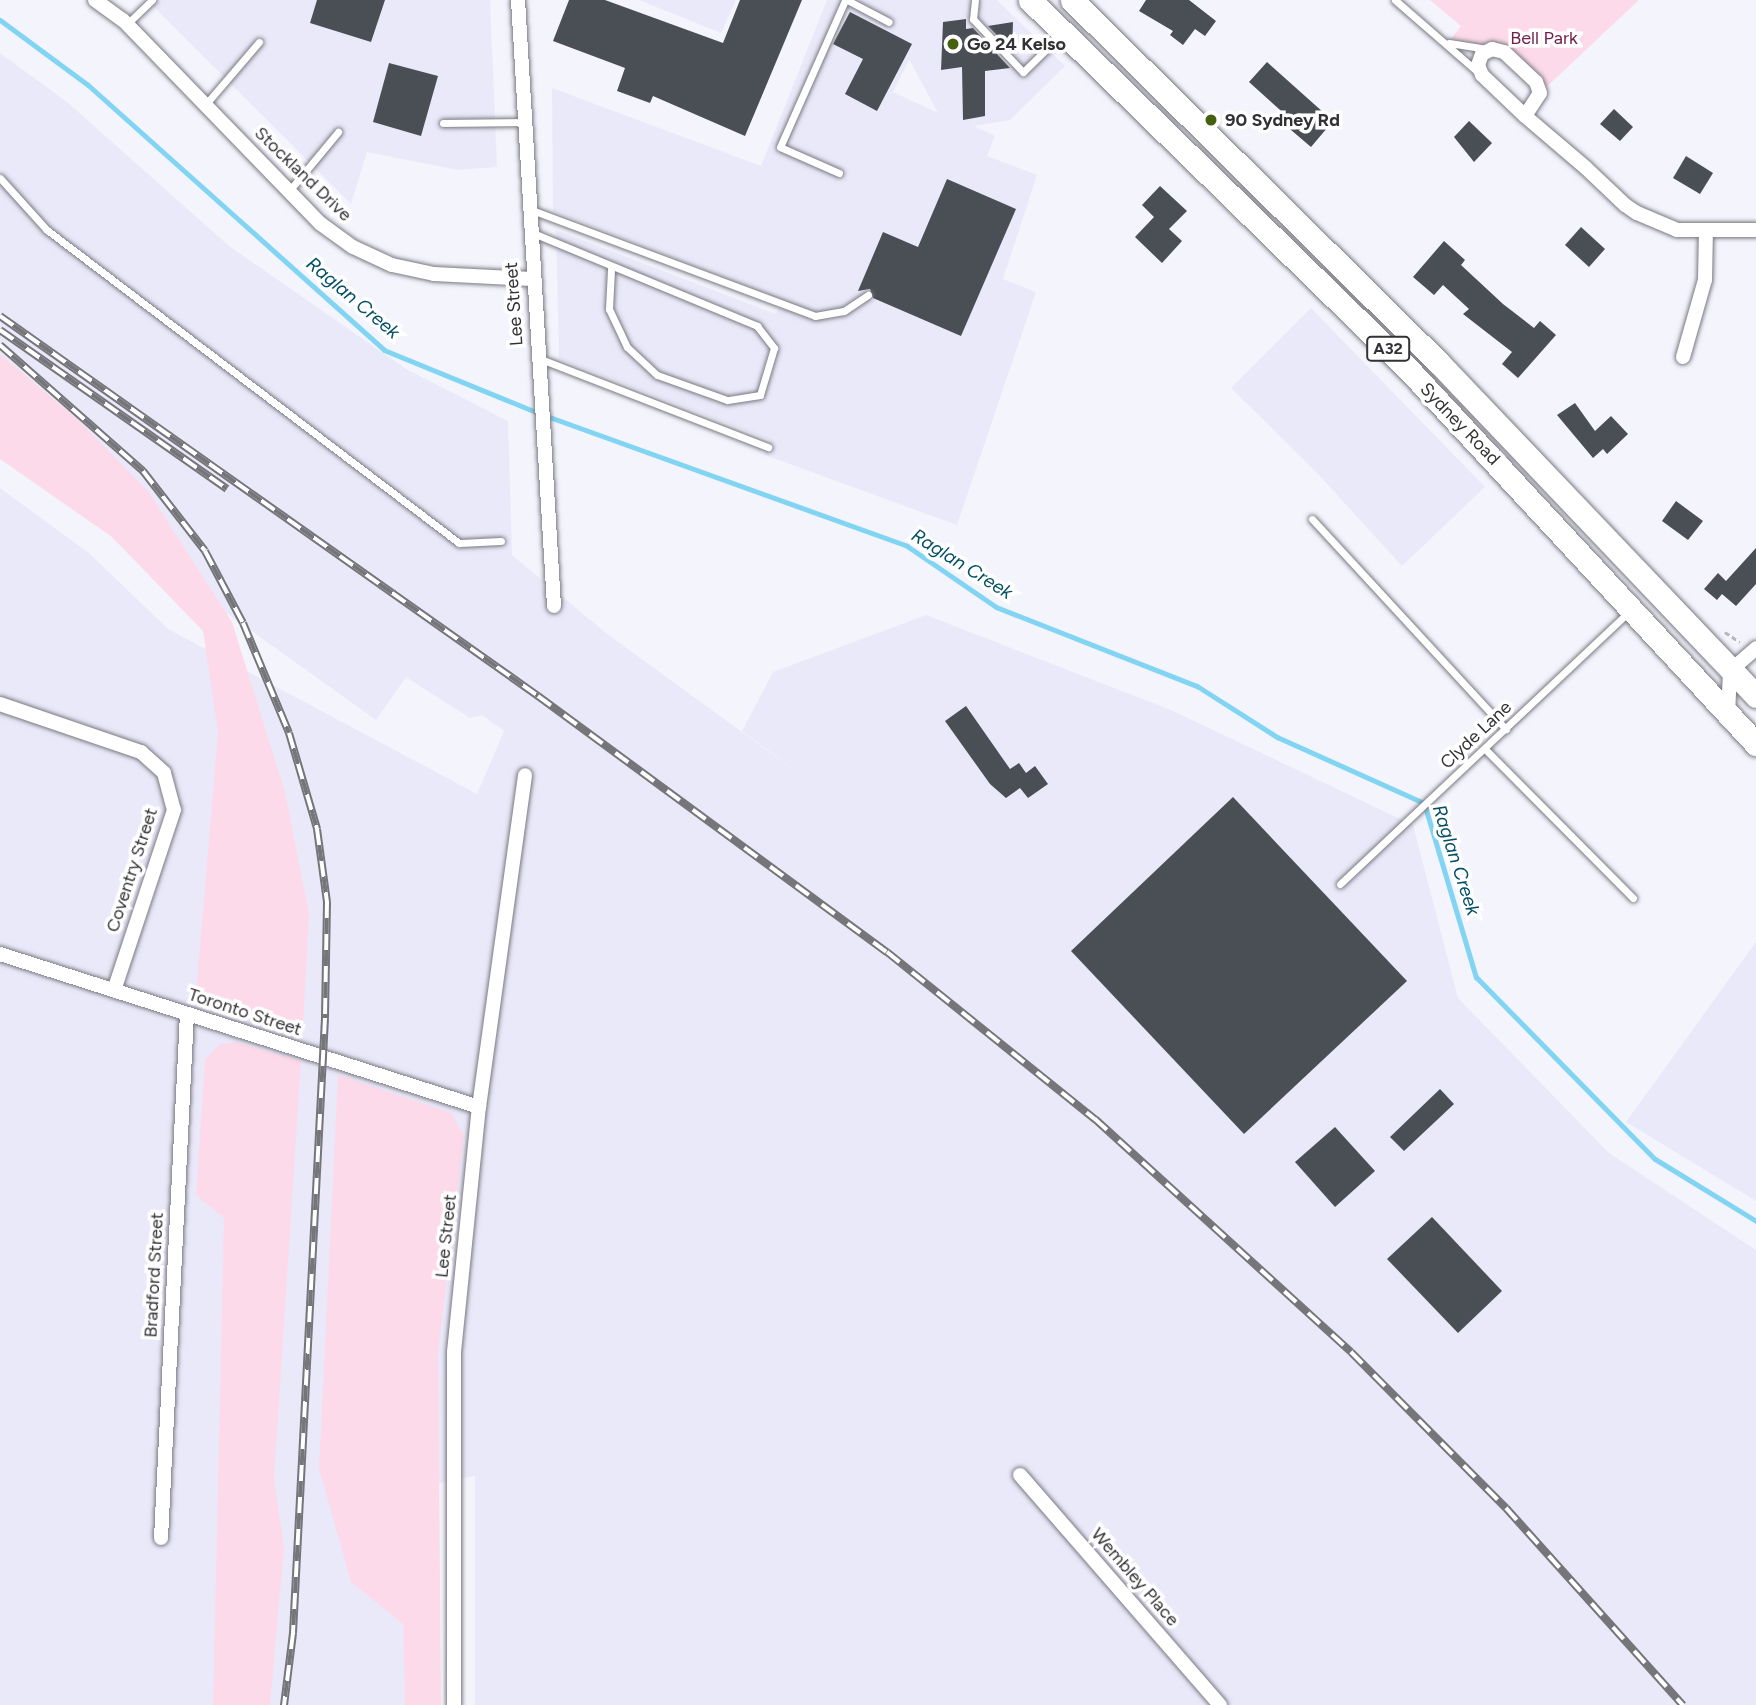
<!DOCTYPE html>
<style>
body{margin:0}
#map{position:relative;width:1756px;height:1705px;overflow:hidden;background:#f4f4fd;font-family:Figtree,sans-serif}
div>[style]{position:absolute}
.built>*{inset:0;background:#eae9f9}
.green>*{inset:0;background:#fddae9}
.stream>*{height:5px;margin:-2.5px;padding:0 2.5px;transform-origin:2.5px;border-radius:2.5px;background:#81d4f2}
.building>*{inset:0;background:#4a4f55}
.path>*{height:2.5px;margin-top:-1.25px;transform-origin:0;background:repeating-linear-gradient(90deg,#b6b6bd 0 5px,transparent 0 8.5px)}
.roads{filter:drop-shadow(0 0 2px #797981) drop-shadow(0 0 2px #797981)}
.service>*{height:7px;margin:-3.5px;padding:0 3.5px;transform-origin:3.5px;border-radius:3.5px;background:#fff}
.minor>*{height:14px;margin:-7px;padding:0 7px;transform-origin:7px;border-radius:7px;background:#fff}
.trunk>*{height:23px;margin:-11.5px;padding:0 11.5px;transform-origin:11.5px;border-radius:11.5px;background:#fff}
.rail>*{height:8px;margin-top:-4px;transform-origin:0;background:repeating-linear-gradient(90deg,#fff 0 16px,#75757a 0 32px);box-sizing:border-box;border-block:2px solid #75757a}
.dots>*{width:19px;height:19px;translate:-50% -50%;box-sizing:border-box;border:4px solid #fff;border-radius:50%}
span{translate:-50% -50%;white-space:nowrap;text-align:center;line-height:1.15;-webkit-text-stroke:7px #fff;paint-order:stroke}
.shield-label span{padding:2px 5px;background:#fff;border:2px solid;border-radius:5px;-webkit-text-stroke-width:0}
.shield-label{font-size:16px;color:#323235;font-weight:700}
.park-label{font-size:18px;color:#71214d}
.poi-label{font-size:18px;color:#323235;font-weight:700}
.left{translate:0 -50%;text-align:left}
.street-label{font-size:18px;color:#323235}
.water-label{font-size:19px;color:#034f63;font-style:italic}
</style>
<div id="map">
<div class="built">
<div style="clip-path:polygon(147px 0,490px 0,497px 167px,458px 170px,367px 152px,351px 204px)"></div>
<div style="clip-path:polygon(639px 0,736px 0,721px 33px)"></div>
<div style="clip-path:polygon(evenodd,827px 0,997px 0,1065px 66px,1010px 120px,974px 126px,995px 136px,987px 156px,1037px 175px,1003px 279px,1036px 292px,957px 525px,765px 455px,770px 440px,559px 359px,556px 230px,776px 314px,783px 300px,553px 211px,552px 88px,761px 166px,827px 0,909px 60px,910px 61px,938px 113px,893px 92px,909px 60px)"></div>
<div style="clip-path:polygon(0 53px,67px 102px,229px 246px,406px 369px,508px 421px,512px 555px,606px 633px,815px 785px,742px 731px,773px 672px,926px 615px,1171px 710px,1413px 825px,1458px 998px,1609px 1153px,1756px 1250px,1756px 1705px,475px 1705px,475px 1476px,426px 1486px,434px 1705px,0 1705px,0 488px,89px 553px,168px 629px,477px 794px,504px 731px,482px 715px,470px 718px,406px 677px,376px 720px,0 451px)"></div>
<div style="clip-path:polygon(1311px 308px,1485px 487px,1402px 566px,1317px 473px,1231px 388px)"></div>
<div style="clip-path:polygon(1756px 942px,1756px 1201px,1626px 1122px)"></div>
</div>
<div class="green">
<div style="clip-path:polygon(1430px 0,1639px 0,1540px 93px,1504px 52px,1448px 43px,1461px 26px)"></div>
<div style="clip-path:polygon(0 354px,77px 419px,148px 491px,232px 622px,285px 792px,309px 914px,303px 1026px,196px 993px,218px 732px,203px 631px,112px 537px,0 459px)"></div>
<div style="clip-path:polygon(236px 1042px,301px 1061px,274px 1479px,284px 1547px,270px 1705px,213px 1705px,224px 1218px,196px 1195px,205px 1059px,220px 1044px)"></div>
<div style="clip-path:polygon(338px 1075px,451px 1113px,464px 1135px,438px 1353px,441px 1705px,405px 1705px,403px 1624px,351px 1582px,319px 1469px)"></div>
</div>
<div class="stream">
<div style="left:0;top:20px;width:109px;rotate:36.5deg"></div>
<div style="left:88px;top:85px;width:397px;rotate:41.8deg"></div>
<div style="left:384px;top:350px;width:170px;rotate:22.2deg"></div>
<div style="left:541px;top:414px;width:389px;rotate:19.8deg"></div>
<div style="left:907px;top:546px;width:108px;rotate:34.4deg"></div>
<div style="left:996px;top:607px;width:216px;rotate:21.5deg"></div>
<div style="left:1197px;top:686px;width:95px;rotate:32.5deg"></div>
<div style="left:1277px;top:737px;width:161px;rotate:24.2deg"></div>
<div style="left:1424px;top:803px;width:182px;rotate:73.4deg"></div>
<div style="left:1476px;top:977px;width:255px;rotate:45.5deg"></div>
<div style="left:1655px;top:1159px;width:119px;rotate:31.5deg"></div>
</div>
<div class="building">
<div style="clip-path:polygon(317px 0,385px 0,371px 42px,310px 23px)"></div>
<div style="clip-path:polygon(569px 0,605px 0,723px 43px,740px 0,802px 0,745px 136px,653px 96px,650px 103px,617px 91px,625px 68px,553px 41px)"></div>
<div style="clip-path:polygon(1146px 0,1189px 0,1216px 21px,1205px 36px,1195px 29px,1183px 45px,1170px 35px,1173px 31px,1139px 11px)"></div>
<div style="clip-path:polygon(850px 12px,912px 44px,877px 111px,845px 94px,863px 59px,833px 44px)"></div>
<div style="clip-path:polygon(966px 19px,966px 29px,973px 28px,1010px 68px,985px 71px,985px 116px,963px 120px,962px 67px,941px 70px,943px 22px)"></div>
<div style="clip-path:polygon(1013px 22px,1012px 51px,988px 26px)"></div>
<div style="clip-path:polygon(1267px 62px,1333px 121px,1311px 147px,1284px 124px,1289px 118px,1249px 82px)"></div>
<div style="clip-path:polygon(389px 63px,438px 76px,421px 136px,373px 122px)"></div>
<div style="clip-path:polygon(1614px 109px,1633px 127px,1620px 141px,1600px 124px)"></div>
<div style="clip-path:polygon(1469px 121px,1492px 143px,1474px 162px,1454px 137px)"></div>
<div style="clip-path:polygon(1686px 156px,1713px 173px,1700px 194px,1673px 178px)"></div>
<div style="clip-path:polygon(947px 179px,1016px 209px,961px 336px,873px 298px,870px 289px,858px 291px,883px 232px,918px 247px)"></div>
<div style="clip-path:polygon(1160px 186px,1187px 211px,1169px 229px,1182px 241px,1162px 263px,1135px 237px,1154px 217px,1142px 205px)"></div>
<div style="clip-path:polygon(1581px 227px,1605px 249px,1589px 267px,1565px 245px)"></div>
<div style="clip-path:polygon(1444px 241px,1465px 260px,1461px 265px,1503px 304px,1534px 328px,1540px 321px,1556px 335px,1518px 378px,1502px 364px,1512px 352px,1463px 314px,1469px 309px,1443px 285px,1434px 295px,1413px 277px)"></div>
<div style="clip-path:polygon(1575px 403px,1595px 431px,1611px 416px,1628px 434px,1607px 454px,1603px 449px,1593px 458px,1557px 415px)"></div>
<div style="clip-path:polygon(1676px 501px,1703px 521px,1688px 540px,1662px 521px)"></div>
<div style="clip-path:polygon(1756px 548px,1756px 584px,1736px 606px,1722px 594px,1717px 600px,1704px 589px,1718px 573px,1726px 581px)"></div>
<div style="clip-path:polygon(966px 706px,1010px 769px,1019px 763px,1026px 773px,1035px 766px,1048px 784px,1028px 798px,1020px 788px,1006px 798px,990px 784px,945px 721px)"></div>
<div style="clip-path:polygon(1233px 797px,1407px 981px,1244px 1134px,1071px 951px)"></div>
<div style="clip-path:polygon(1440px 1089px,1454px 1104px,1404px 1151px,1390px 1137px)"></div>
<div style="clip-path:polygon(1335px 1127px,1375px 1171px,1335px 1207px,1295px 1162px)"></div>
<div style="clip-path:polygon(1432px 1217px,1502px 1291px,1458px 1333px,1387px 1259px)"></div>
</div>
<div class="path">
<div style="left:1725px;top:632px;width:18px;rotate:34deg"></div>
</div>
<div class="roads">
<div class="service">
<div style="left:847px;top:0;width:47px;rotate:27.6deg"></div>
<div style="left:975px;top:0;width:19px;rotate:96deg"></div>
<div style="left:973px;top:19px;width:73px;rotate:46.7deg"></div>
<div style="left:1023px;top:72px;width:54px;rotate:-44.3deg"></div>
<div style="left:1395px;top:0;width:111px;rotate:41deg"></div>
<div style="left:127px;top:24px;width:35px;rotate:-44deg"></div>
<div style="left:1449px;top:43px;width:37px;rotate:9deg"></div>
<div style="left:205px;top:105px;width:83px;rotate:-49.4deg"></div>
<div style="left:443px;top:123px;width:81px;rotate:-0.7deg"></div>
<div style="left:839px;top:173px;width:64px;rotate:-156.2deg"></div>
<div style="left:780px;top:147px;width:161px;rotate:-66.1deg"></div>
<div style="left:0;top:178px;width:70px;rotate:47.9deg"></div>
<div style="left:47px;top:230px;width:517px;rotate:37.22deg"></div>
<div style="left:459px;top:543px;width:42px;rotate:-2.7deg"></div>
<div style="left:289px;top:191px;width:77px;rotate:-50.3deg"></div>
<div style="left:529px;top:209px;width:305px;rotate:20.5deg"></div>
<div style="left:815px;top:316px;width:29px;rotate:-10deg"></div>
<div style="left:844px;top:311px;width:29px;rotate:-34deg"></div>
<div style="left:533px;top:233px;width:243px;rotate:22.5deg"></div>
<div style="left:757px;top:326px;width:28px;rotate:52deg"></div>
<div style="left:774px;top:348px;width:49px;rotate:106.6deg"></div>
<div style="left:760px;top:395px;width:33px;rotate:171deg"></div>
<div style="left:727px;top:400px;width:74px;rotate:-160.3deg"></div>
<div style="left:657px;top:375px;width:41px;rotate:-137deg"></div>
<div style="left:627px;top:347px;width:42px;rotate:-115.3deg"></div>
<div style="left:609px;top:309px;width:40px;rotate:-87.1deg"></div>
<div style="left:538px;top:358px;width:247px;rotate:21.2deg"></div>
<div style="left:1312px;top:519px;width:286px;rotate:47.3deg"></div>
<div style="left:1485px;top:749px;width:210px;rotate:45.2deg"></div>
<div style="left:1340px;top:884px;width:398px;rotate:-43.3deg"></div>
</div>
<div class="minor">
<div style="left:95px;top:0;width:34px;rotate:36deg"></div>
<div style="left:123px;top:20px;width:284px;rotate:45.9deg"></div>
<div style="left:321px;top:224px;width:39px;rotate:36deg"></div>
<div style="left:353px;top:247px;width:43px;rotate:24.8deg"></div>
<div style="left:392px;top:265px;width:43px;rotate:12.1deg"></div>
<div style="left:434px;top:274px;width:98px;rotate:2.9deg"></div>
<div style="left:518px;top:0;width:607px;rotate:86.6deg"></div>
<div style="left:1525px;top:116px;width:27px;rotate:-57deg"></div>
<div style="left:1540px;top:93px;width:12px;rotate:-110deg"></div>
<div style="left:1536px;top:82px;width:44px;rotate:-136.8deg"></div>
<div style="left:1504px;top:52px;width:12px;rotate:-166deg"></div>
<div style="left:1492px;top:49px;width:11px;rotate:153deg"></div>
<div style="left:1482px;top:54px;width:12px;rotate:110deg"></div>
<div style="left:1478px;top:65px;width:11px;rotate:68deg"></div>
<div style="left:1482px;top:75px;width:59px;rotate:43.6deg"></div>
<div style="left:1525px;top:116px;width:80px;rotate:40.4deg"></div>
<div style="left:1586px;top:168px;width:54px;rotate:43.5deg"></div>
<div style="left:1625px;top:205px;width:14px;rotate:34deg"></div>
<div style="left:1637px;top:213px;width:43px;rotate:23deg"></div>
<div style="left:1677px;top:230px;width:79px"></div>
<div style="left:1683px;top:357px;width:80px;rotate:-74.1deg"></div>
<div style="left:1705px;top:280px;width:50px;rotate:-88.9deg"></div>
<div style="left:0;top:704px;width:149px;rotate:18.8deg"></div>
<div style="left:141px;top:752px;width:31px;rotate:42deg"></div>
<div style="left:164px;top:773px;width:38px;rotate:75deg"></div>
<div style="left:174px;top:810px;width:190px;rotate:108.4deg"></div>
<div style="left:1728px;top:715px;width:44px;rotate:-87.4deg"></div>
<div style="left:1730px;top:671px;width:35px;rotate:-41deg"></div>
<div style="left:0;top:954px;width:503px;rotate:17.71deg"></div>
<div style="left:1020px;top:1475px;width:305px;rotate:49deg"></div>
<div style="left:161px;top:1538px;width:525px;rotate:-87.16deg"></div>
<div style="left:454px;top:1705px;width:353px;rotate:-90deg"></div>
<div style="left:454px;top:1352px;width:246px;rotate:-84.2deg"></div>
<div style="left:479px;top:1107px;width:335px;rotate:-82.1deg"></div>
</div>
<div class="trunk">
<div style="left:1030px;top:0;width:531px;rotate:44.31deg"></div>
<div style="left:1410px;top:371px;width:509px;rotate:47.15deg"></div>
<div style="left:1072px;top:0;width:515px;rotate:44.69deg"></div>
<div style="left:1438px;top:362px;width:461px;rotate:46.4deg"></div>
</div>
</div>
<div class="rail">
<div style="left:0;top:316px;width:659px;rotate:35.23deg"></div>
<div style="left:538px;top:696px;width:433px;rotate:36.3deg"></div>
<div style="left:887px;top:952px;width:267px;rotate:38.8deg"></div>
<div style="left:1095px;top:1119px;width:346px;rotate:42.3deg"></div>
<div style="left:1351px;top:1352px;width:220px;rotate:45.2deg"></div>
<div style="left:1506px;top:1508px;width:265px;rotate:48.1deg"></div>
<div style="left:0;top:330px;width:277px;rotate:35deg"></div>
<div style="left:0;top:345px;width:191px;rotate:41.4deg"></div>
<div style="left:143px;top:471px;width:101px;rotate:52.2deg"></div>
<div style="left:205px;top:551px;width:81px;rotate:62.2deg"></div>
<div style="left:243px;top:623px;width:119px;rotate:67.3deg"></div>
<div style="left:289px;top:733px;width:100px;rotate:73.7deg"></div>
<div style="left:317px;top:829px;width:74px;rotate:82.2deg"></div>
<div style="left:327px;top:902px;width:116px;rotate:91deg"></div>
<div style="left:325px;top:1018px;width:616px;rotate:92.98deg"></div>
<div style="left:293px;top:1633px;width:73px;rotate:97.1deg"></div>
</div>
<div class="dots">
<div style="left:953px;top:44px;background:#446011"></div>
<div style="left:1211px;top:120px;background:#446011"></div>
</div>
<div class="shield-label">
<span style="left:1388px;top:349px">A32</span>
</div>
<div class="park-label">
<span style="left:1544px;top:38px">Bell Park</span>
</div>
<div class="poi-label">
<span class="left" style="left:967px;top:44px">Go 24 Kelso</span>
<span class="left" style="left:1225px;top:120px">90 Sydney Rd</span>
</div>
<div class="street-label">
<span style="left:303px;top:174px;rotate:44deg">Stockland Drive</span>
<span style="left:514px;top:304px;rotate:-94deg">Lee Street</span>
<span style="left:1460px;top:424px;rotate:46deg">Sydney Road</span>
<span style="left:1476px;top:735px;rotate:-43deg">Clyde Lane</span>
<span style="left:132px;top:870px;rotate:-72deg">Coventry Street</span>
<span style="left:245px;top:1012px;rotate:18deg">Toronto Street</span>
<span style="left:446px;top:1236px;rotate:-84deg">Lee Street</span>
<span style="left:154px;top:1275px;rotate:-87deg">Bradford Street</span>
<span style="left:1135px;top:1577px;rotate:49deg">Wembley Place</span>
</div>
<div class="water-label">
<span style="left:353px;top:298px;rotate:40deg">Raglan Creek</span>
<span style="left:962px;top:564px;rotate:32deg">Raglan Creek</span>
<span style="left:1456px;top:860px;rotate:72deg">Raglan Creek</span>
</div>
</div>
